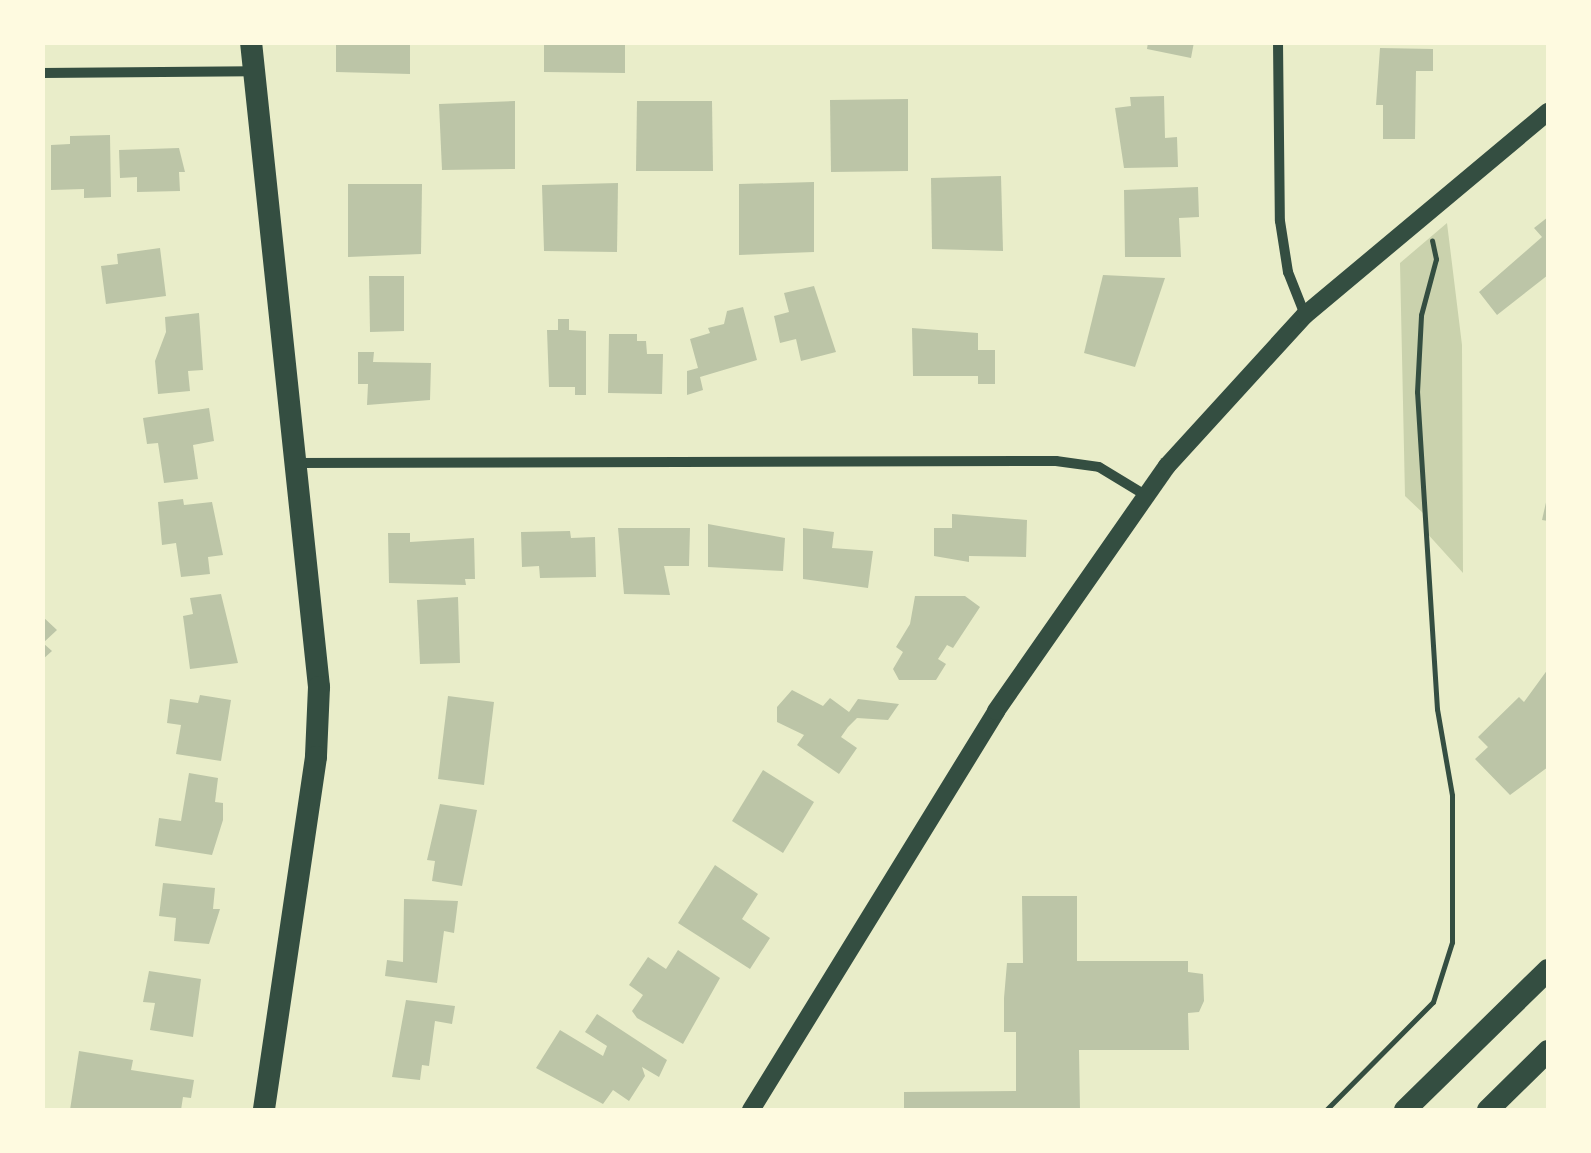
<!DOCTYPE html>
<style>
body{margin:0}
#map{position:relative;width:1591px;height:1153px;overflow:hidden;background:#e9edc9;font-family:"Source Serif 4",serif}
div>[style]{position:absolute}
.green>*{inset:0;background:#cad2ad}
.building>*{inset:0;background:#bcc5a7}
.path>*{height:5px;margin:-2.5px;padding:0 2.5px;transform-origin:2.5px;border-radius:2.5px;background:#344e41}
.minor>*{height:10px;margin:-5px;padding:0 5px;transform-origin:5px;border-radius:5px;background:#344e41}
.tertiary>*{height:18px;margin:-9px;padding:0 9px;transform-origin:9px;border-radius:9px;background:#344e41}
.primary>*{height:22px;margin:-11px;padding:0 11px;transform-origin:11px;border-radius:11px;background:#344e41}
span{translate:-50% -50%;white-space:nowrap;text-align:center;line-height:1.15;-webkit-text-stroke:10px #fefae0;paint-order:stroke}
.frame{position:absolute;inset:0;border:45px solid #fefae0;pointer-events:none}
</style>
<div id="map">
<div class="green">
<div style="clip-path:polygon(1447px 223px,1462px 345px,1463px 573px,1425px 531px,1424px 514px,1405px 496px,1400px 263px)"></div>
</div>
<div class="building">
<div style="clip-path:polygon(336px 42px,410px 42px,410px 74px,336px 72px)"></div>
<div style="clip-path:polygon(544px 42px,625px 42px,625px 73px,544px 72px)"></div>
<div style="clip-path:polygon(1148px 42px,1194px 42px,1191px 58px,1147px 49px)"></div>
<div style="clip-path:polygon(1380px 48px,1433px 49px,1433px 71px,1416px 71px,1415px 139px,1383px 139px,1383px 105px,1376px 105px)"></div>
<div style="clip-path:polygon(1164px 96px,1165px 138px,1177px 137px,1178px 167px,1124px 168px,1115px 108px,1131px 106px,1130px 97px)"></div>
<div style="clip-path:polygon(908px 99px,908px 171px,831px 172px,830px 100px)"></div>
<div style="clip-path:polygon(515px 101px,515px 169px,442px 170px,439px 104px)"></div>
<div style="clip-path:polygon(637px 101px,712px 101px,713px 171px,636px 171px)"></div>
<div style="clip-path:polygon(110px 135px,111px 197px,84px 198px,84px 189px,51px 190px,51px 145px,70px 144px,70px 136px)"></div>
<div style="clip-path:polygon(179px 148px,185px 172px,179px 172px,180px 191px,137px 192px,137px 177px,120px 178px,119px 150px)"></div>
<div style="clip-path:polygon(1001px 176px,1003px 251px,932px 249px,931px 178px)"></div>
<div style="clip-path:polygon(814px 182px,814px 252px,739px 255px,739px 184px)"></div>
<div style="clip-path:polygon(618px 183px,617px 252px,544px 251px,542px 185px)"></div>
<div style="clip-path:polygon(348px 184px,422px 184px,421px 254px,348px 257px)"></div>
<div style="clip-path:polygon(1198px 187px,1199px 217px,1179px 218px,1181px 257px,1125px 257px,1124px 190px)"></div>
<div style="clip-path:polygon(1548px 217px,1548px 275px,1497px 315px,1479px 292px,1542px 237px,1534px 228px)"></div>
<div style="clip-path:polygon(160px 248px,166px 296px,106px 304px,101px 266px,118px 264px,117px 254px)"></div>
<div style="clip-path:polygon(1103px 275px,1165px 278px,1135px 367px,1084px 353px)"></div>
<div style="clip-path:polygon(369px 276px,404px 276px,404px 331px,370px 332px)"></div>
<div style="clip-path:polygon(814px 286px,836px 352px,801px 361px,796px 339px,780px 343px,774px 316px,789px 312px,784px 293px)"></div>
<div style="clip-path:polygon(743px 307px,757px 360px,700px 377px,703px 390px,687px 395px,687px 371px,698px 368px,690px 339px,710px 333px,708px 328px,724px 324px,727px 311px)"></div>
<div style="clip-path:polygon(199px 313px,203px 370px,188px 371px,190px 391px,158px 394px,155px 361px,166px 332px,165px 317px)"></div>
<div style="clip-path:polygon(558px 319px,569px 319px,569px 330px,586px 331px,586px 395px,575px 395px,575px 387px,549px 387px,547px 330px,558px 330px)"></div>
<div style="clip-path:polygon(912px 328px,978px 333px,978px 350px,995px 350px,995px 384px,978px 384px,978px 376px,913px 376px)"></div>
<div style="clip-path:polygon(609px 334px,637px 334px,637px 341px,646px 341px,647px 354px,663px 354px,662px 394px,608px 393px)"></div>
<div style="clip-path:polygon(358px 352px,374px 352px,373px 362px,431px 363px,430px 400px,367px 405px,368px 384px,358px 384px)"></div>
<div style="clip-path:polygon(209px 408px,214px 441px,193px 445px,198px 479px,164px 483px,158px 443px,147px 444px,143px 418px)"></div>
<div style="clip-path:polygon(1547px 498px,1548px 498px,1548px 521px,1542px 520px)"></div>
<div style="clip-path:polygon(183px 499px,184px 505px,212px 502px,223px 555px,208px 557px,210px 574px,181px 577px,176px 543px,162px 545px,158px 502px)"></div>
<div style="clip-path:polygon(952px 514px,1027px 520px,1026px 557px,969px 556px,969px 562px,934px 556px,934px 528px,952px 528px)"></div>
<div style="clip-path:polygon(708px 524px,785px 538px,783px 571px,708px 567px)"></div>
<div style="clip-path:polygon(618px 528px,690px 528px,689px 566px,664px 566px,670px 595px,624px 594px)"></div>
<div style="clip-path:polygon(803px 528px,834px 532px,832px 548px,873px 551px,868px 588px,803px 579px)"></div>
<div style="clip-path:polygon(570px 531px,571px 538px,595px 537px,596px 577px,540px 578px,539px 566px,522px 567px,521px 532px)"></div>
<div style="clip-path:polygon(388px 533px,410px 533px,410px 542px,474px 538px,475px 579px,465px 579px,466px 585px,389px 583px)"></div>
<div style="clip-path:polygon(221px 594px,238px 663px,190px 669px,183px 616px,193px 614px,190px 598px)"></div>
<div style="clip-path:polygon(915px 596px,965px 596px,980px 607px,953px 648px,947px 645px,938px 659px,946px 664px,936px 680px,899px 680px,893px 669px,903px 652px,896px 647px,910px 624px)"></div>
<div style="clip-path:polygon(458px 597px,460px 663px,420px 664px,417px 600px)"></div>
<div style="clip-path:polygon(42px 616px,57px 630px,43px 643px,52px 651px,42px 660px)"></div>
<div style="clip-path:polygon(1548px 669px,1548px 767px,1510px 795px,1475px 759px,1488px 747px,1478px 737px,1519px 697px,1524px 702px)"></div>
<div style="clip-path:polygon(792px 690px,823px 706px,830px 698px,849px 712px,858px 699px,899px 704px,888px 720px,857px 718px,848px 727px,841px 737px,857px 748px,839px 774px,797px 745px,804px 735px,777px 722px,777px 707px)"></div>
<div style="clip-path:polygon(200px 695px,231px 700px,221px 761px,176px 754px,181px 725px,167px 723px,170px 699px,198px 703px)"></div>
<div style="clip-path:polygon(448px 696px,494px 702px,484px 785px,438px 779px)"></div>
<div style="clip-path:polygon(763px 770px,814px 802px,783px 853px,732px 821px)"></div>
<div style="clip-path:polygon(189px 773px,218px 778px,215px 802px,223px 803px,223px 820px,212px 855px,155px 846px,159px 818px,181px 821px)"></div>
<div style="clip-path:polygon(440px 804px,477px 810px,462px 886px,432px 881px,435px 861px,427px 860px)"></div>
<div style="clip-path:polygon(715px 865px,758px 894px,742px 919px,770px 938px,750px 969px,678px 923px)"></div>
<div style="clip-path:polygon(163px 883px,215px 888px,213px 909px,220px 909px,209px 944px,174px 941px,176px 918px,159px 916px)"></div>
<div style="clip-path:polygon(1022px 896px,1077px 896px,1077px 961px,1188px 961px,1188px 972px,1203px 974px,1204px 1001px,1199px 1012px,1188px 1013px,1189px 1050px,1079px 1050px,1080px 1110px,904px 1110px,904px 1092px,1016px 1091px,1016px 1032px,1004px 1032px,1004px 998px,1007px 963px,1023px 963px)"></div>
<div style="clip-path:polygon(404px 899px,458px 901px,454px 933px,444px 931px,437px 983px,385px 976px,387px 960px,403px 962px)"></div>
<div style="clip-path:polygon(678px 950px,720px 978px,683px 1044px,637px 1018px,632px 1011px,643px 995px,629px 985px,648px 957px,666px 969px)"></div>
<div style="clip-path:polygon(149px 971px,201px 979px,193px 1037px,150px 1030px,155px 1003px,143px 1002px)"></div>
<div style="clip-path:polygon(406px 1000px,455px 1006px,452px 1024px,435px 1021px,429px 1066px,422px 1065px,420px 1080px,392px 1077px)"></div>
<div style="clip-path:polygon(597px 1014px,667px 1060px,659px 1077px,642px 1067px,645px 1076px,629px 1101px,613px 1090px,603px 1104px,536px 1068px,560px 1030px,603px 1056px,607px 1046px,585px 1032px)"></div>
<div style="clip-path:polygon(79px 1051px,133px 1060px,131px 1070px,194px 1080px,191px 1098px,183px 1097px,181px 1110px,70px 1110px)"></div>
</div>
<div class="path">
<div style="left:1326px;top:1110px;width:152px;rotate:-45.3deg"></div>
<div style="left:1433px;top:1002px;width:63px;rotate:-72.4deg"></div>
<div style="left:1452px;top:942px;width:147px;rotate:-90deg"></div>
<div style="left:1452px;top:795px;width:87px;rotate:-99.9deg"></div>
<div style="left:1437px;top:709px;width:318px;rotate:-93.6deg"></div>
<div style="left:1417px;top:392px;width:77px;rotate:-87deg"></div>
<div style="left:1421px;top:315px;width:58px;rotate:-75deg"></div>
<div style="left:1436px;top:259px;width:19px;rotate:-102deg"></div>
</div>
<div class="minor">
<div style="left:1278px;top:42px;width:179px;rotate:89.4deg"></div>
<div style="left:1280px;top:221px;width:52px;rotate:81.1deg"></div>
<div style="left:1288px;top:272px;width:46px;rotate:68.4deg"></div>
<div style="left:42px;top:73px;width:210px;rotate:-0.5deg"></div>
<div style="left:294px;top:463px;width:762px;rotate:-0.15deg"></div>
<div style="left:1056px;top:461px;width:43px;rotate:7.9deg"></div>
<div style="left:1099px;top:467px;width:54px;rotate:31.3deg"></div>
</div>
<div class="tertiary">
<div style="left:751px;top:1110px;width:468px;rotate:-58.4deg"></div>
<div style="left:996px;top:711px;width:299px;rotate:-55.1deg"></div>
<div style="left:1167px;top:466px;width:205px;rotate:-47.6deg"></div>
<div style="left:1305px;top:315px;width:317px;rotate:-39.9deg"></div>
</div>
<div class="primary">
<div style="left:251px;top:42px;width:649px;rotate:83.98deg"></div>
<div style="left:319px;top:687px;width:70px;rotate:92.5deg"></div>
<div style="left:316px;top:757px;width:357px;rotate:98.4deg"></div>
<div style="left:1405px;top:1110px;width:200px;rotate:-44.4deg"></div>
<div style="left:1488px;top:1110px;width:84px;rotate:-44.5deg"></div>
</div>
<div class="frame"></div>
</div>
